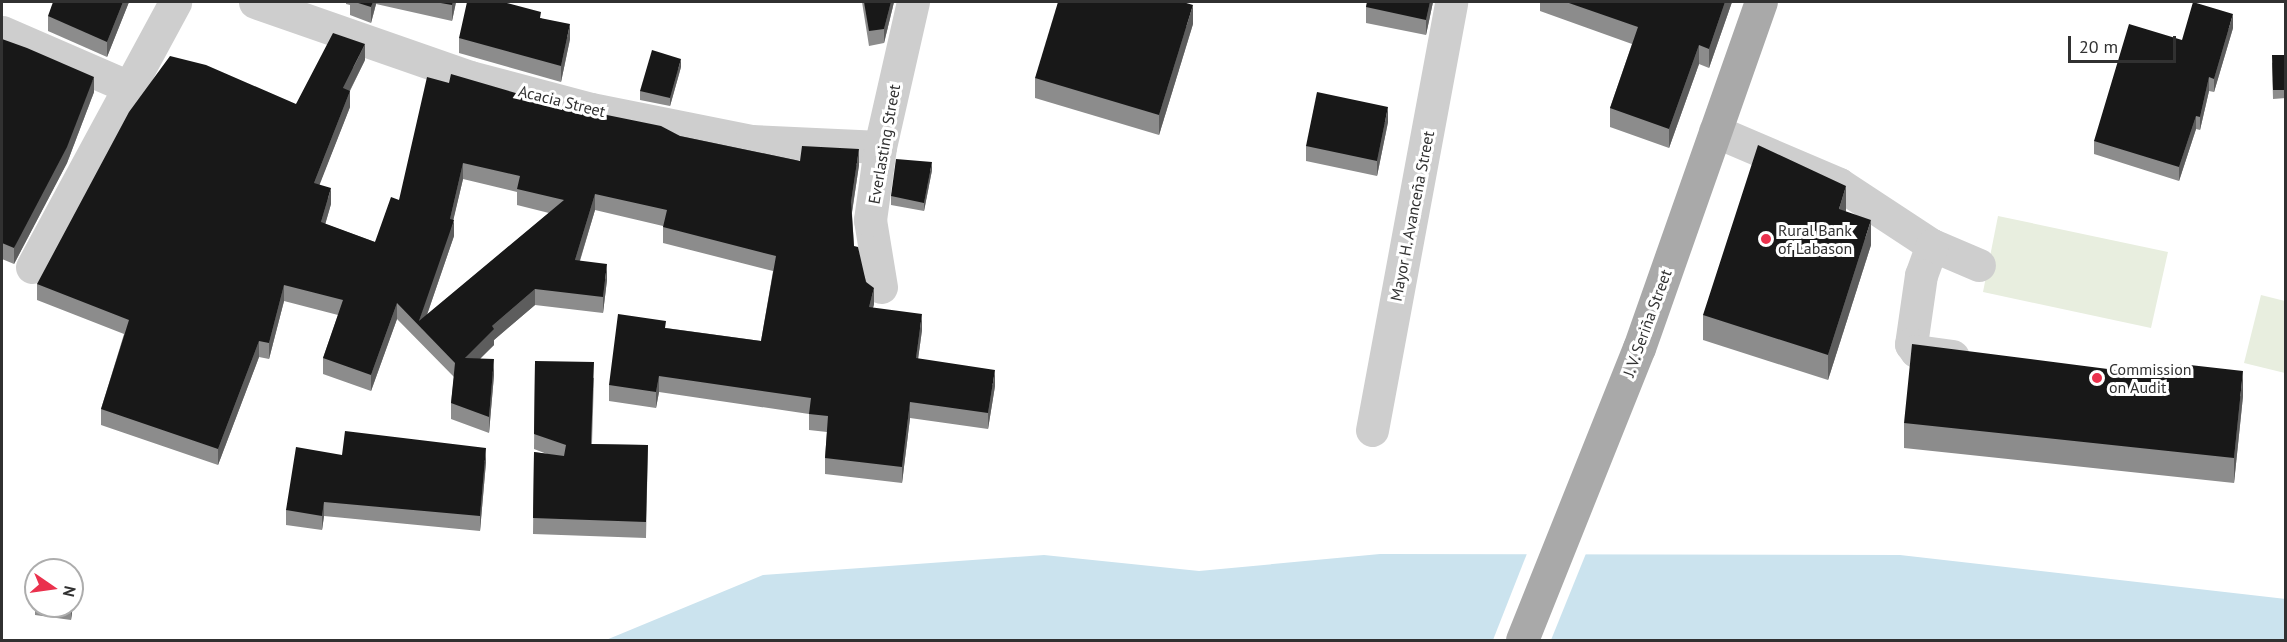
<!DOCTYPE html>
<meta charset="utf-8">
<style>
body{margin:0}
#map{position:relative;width:2287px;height:642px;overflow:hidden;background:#fff;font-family:"PT Sans",sans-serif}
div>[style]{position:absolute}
.green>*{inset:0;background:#e8eedf}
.water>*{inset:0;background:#cbe3ee}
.pier>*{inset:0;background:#fff}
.minor>*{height:33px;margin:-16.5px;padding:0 16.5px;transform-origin:16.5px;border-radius:16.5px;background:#cecece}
.major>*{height:33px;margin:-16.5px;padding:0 16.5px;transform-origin:16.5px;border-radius:16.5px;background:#a9a9a9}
.wall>*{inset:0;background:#8c8c8c}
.shaded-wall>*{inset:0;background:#5d5d5d}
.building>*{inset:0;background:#181818}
.dots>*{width:16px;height:16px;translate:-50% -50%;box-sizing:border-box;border:3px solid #fff;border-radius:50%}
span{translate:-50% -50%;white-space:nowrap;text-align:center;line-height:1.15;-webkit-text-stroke:6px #fff;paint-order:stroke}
.street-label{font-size:16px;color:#313131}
.poi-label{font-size:16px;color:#313131}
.left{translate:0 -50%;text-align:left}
.frame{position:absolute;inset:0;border:3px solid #313131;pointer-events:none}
.north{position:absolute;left:24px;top:558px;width:60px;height:60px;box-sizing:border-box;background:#fff;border:2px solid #adadad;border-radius:50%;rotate:103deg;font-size:16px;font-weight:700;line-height:24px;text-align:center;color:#313131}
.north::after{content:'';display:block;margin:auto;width:21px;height:27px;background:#ea314d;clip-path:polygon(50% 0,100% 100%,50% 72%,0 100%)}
.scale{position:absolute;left:2068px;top:36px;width:108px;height:27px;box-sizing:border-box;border:3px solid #313131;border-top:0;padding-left:8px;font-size:18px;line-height:21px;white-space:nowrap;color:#313131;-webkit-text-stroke:4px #fff;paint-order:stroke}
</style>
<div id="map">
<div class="green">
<div style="clip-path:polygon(1998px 216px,2168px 252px,2151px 328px,1983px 292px)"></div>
<div style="clip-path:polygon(2261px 295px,2285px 301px,2285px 373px,2244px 363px)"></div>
</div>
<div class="water">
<div style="clip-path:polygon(1380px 554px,1900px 555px,2286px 599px,2285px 640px,606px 640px,763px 575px,1044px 555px,1199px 571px)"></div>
</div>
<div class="pier">
<div style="clip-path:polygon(1528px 551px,1587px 551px,1551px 640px,1493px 640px)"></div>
</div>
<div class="minor">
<div style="left:255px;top:2px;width:228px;rotate:19.2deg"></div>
<div style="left:470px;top:77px;width:125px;rotate:14.8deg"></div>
<div style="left:591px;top:109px;width:163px;rotate:11.3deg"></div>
<div style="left:751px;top:141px;width:129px;rotate:2.7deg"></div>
<div style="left:2px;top:32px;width:138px;rotate:23.4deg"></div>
<div style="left:1715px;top:131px;width:135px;rotate:23.1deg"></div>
<div style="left:1839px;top:184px;width:111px;rotate:33.3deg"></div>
<div style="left:1932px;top:245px;width:51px;rotate:23.1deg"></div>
<div style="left:1932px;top:245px;width:32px;rotate:110deg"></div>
<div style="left:1921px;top:275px;width:70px;rotate:98.2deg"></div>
<div style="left:1911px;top:344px;width:9px;rotate:54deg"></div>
<div style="left:1916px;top:351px;width:37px;rotate:8deg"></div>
<div style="left:32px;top:267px;width:301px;rotate:-61.6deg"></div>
<div style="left:881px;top:287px;width:68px;rotate:-99.3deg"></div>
<div style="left:870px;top:220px;width:74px;rotate:-82.2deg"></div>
<div style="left:880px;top:147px;width:149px;rotate:-77.2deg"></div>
<div style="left:1372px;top:430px;width:435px;rotate:-79.5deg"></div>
</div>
<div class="major">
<div style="left:1522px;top:640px;width:315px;rotate:-68.2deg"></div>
<div style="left:1639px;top:348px;width:367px;rotate:-70.6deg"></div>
</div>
<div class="wall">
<div style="clip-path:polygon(129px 2px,107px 57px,48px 31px,48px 16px)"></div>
<div style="clip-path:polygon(346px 2px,456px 2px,452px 21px,376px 4px,371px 23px,350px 15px,350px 5px,346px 4px)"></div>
<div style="clip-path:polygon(862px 2px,894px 2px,884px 43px,869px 46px)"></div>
<div style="clip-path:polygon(1367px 2px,1433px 2px,1426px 35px,1366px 23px,1366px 7px)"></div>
<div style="clip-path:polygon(1540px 2px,1732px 2px,1709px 68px,1699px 64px,1669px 148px,1610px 127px,1610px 108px,1632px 44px,1540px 11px)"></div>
<div style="clip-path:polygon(541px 18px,570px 39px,561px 82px,459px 53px,459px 38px)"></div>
<div style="clip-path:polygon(1193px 24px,1159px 135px,1035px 98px,1035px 78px)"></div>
<div style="clip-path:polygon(2233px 28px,2214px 92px,2209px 91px,2200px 130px,2196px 129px,2179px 181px,2094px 154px,2094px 141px,2182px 40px)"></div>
<div style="clip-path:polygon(2px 39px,94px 92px,67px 163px,14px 264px,2px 259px)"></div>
<div style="clip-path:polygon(2286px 55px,2286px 98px,2273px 99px,2272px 63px)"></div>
<div style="clip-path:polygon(evenodd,365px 60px,350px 91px,350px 107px,319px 185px,331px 204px,325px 224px,375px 242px,399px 200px,553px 104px,680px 136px,800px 161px,859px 165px,852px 213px,854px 246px,874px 304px,873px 308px,922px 330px,918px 359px,995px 386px,988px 429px,910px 418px,902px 483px,825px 474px,825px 458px,827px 432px,809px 430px,809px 414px,659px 392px,656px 408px,609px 401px,609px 385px,666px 328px,761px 341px,773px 271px,663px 243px,663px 226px,595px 210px,580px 261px,607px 280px,603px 313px,535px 305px,494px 340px,494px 345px,480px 358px,494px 375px,489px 433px,451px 419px,451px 403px,454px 377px,397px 319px,371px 391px,323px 374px,323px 358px,338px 315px,284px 301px,269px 359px,259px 357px,218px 465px,101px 425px,101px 409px,124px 334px,37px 300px,37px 284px,296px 104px,365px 60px,463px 179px,517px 192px,517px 205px,549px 213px,427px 315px,454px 236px,453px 220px,463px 179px)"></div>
<div style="clip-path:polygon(681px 67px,670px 106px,640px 100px,640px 91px)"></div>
<div style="clip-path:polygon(1388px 122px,1377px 176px,1306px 161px,1306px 146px)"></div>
<div style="clip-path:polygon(932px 170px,924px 211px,891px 205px,891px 196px)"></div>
<div style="clip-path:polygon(1846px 212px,1871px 245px,1828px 380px,1703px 340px,1703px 315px)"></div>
<div style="clip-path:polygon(535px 361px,594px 378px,592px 444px,648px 445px,646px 538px,533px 534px,534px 452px,547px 454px,534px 449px)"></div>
<div style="clip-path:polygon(2243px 396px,2234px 483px,1904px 448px,1904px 423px)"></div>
<div style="clip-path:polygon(342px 455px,486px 462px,480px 531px,324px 516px,322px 530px,286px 525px,286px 510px)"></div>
<div style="clip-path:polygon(75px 590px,71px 620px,35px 615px,35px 607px)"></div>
</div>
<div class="shaded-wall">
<div style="clip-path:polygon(123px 2px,129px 2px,107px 57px,107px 42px)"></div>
<div style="clip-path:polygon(373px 2px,376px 2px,376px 4px,371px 23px,371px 7px)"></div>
<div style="clip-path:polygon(453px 2px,456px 2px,452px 21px,452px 5px)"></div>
<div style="clip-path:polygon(891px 2px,894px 2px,884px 43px,884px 29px)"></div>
<div style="clip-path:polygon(1430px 2px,1433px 2px,1426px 35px,1426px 20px)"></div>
<div style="clip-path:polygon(1725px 2px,1732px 2px,1709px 68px,1709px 49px)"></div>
<div style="clip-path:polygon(1193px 5px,1193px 24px,1159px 135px,1159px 115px)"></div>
<div style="clip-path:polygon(2233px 14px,2233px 28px,2214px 92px,2214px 79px)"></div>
<div style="clip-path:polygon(570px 24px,570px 39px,561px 82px,561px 66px)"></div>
<div style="clip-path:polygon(365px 44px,365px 60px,343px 104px,343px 88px)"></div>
<div style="clip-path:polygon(1699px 45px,1699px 64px,1669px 148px,1669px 129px)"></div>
<div style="clip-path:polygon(681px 59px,681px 67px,670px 106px,670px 98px)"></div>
<div style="clip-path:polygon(94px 77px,94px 92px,67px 163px,14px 264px,14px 248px)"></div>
<div style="clip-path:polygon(2209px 77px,2209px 91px,2200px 130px,2200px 117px)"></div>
<div style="clip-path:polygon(350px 91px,350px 107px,314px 199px,314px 183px)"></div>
<div style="clip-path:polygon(1388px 107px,1388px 122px,1377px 176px,1377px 161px)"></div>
<div style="clip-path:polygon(2196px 116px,2196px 129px,2179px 181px,2179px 167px)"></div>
<div style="clip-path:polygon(859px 149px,859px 165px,851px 218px,851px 202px)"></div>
<div style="clip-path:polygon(932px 162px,932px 170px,924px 211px,924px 203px)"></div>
<div style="clip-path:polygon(463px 163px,463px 179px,451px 230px,454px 220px,454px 236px,422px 329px,419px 321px,450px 219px)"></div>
<div style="clip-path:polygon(1846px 186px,1846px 211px,1839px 234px,1839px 209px)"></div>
<div style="clip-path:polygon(331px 188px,331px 204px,321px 239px,321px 222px)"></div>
<div style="clip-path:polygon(595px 194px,595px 210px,575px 276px,575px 260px)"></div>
<div style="clip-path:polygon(1871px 220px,1871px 245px,1828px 380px,1828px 355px)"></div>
<div style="clip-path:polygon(607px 264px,607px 280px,603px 313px,603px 297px)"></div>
<div style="clip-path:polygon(284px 285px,284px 301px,269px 359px,269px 343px)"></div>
<div style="clip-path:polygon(874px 288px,874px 304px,869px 323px,869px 307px)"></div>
<div style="clip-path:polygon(535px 289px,535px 305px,494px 340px,494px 345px,465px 374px,465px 358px,492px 326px)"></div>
<div style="clip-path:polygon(397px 303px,397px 319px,371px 391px,371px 375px)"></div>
<div style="clip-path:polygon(922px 314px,922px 330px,916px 374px,916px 358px)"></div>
<div style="clip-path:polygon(259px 341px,259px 357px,218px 465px,218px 449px)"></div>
<div style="clip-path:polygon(494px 359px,494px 375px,489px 433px,489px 417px)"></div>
<div style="clip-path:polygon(995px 370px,995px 386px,988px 429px,988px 413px)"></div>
<div style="clip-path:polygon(2243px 371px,2243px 396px,2234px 483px,2234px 458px)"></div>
<div style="clip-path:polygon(659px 376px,659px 392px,656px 408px,656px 392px)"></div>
<div style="clip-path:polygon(910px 402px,910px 418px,902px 483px,902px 467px)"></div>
<div style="clip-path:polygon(486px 448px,486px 462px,480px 531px,480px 516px)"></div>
<div style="clip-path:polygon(324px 502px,324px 516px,322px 530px,322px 516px)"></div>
<div style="clip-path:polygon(75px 581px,75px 590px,71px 620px,71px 612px)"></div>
</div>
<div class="building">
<div style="clip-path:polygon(53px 2px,123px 2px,107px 42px,48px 16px)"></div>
<div style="clip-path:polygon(355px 2px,373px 2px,371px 7px)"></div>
<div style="clip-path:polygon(435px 2px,453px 2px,452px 5px)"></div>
<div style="clip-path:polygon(467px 2px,503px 2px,541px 12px,540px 18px,570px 24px,561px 66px,459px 38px)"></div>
<div style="clip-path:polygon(864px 2px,891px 2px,884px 29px,869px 31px)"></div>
<div style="clip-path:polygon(1058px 2px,1183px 2px,1193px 5px,1159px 115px,1035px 78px)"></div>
<div style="clip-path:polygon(1367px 2px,1430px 2px,1426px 20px,1366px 7px)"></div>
<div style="clip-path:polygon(1566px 2px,1725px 2px,1709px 49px,1699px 45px,1669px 129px,1610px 108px,1638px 27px)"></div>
<div style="clip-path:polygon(2193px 2px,2233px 14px,2214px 79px,2209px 77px,2200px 117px,2196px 116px,2179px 167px,2094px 141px,2129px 24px,2182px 40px)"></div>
<div style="clip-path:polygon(evenodd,333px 33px,365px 44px,343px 88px,350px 91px,314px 183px,331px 188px,321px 222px,375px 242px,391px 197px,399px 200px,427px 77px,449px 83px,451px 74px,553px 104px,661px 126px,680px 136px,800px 161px,802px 146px,859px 149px,851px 202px,854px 246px,858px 247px,866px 282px,874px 288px,869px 307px,922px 314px,916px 358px,995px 370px,988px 413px,910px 402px,902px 467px,825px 458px,828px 416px,809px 414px,811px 398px,659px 376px,656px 392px,609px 385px,618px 314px,666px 321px,665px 328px,761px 341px,776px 256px,663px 227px,667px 210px,595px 194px,575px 260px,607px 264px,603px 297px,535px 289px,492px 326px,494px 329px,465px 358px,494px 359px,489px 417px,451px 403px,455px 363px,397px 303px,371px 375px,323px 358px,343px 300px,284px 285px,269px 343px,259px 341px,218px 449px,101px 409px,129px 320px,37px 284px,129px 112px,170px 56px,206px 65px,296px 104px,333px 33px,463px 163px,520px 176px,517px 189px,564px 200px,419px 321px,454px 220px,450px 219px,463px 163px)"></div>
<div style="clip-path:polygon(2px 39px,27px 48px,94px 77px,67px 147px,14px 248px,2px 243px)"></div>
<div style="clip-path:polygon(652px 50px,681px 59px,670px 98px,640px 91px)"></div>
<div style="clip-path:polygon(2272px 55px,2286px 55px,2286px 90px,2273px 90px)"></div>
<div style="clip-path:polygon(1317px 92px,1388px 107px,1377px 161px,1306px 146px)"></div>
<div style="clip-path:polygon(1758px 145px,1846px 186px,1839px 209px,1871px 220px,1828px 355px,1703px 315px)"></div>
<div style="clip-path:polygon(896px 159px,932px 162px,924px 203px,891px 196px)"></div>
<div style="clip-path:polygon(1912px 344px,2162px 376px,2172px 374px,2181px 364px,2243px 371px,2234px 458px,1904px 423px)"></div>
<div style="clip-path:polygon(535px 361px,594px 362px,591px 444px,648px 445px,646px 522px,533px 518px,534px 452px,564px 456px,566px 445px,534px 434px)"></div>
<div style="clip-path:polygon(345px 431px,486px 448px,480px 516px,324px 502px,322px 516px,286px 510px,296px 447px,342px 455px)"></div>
<div style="clip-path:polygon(72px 581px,75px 581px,72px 605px)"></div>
<div style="clip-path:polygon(36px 603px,36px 606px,72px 606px,71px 612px,35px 607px)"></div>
</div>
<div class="dots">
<div style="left:1766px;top:239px;background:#ea314d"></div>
<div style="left:2097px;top:378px;background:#ea314d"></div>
</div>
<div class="street-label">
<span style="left:562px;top:101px;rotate:14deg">Acacia Street</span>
<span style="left:884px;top:144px;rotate:-80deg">Everlasting Street</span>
<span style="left:1412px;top:216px;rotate:-79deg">Mayor H. Avanceña Street</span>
<span style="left:1647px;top:323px;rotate:-70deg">J. V. Seriña Street</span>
</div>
<div class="poi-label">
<span class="left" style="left:1778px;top:239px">Rural Bank<br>of Labason</span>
<span class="left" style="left:2109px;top:378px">Commission<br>on Audit</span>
</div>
<div class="frame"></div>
<div class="north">N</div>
<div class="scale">20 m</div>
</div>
